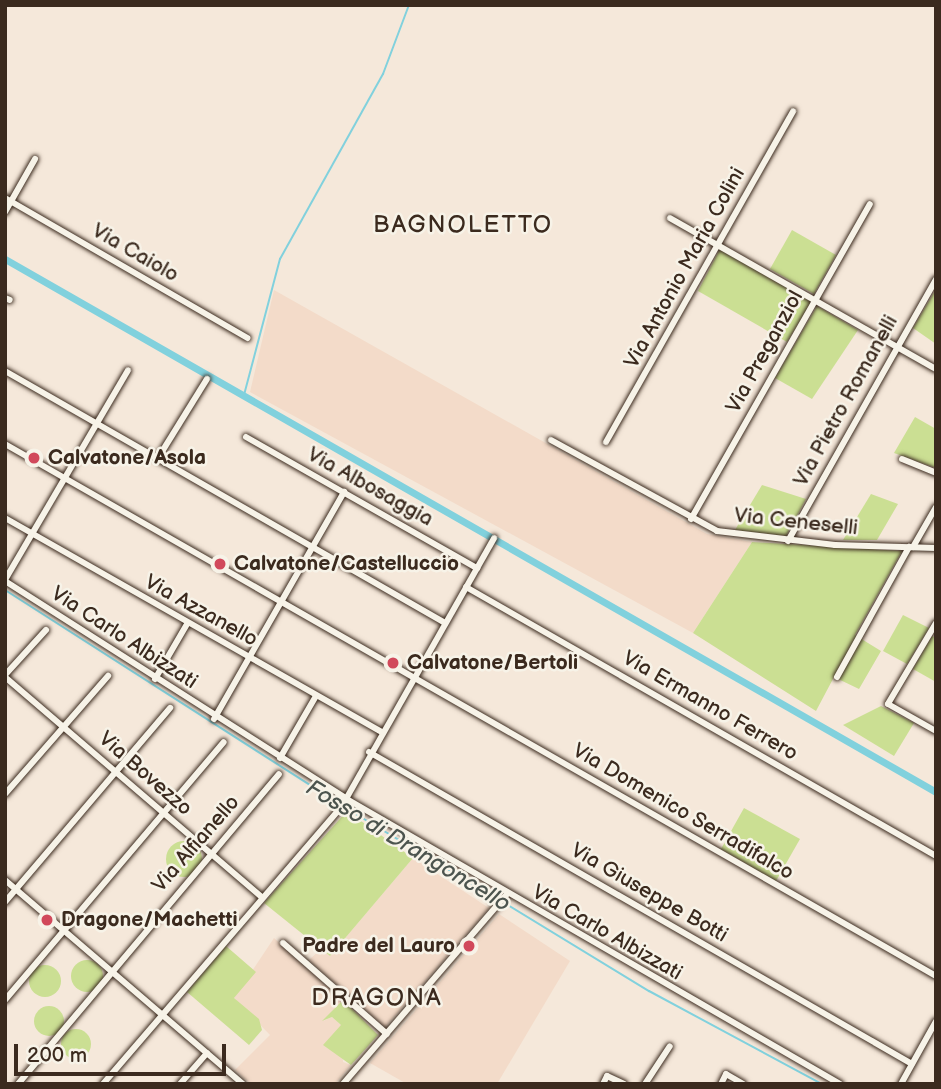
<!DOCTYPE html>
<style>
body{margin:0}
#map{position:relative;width:941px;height:1089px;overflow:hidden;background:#f5e8da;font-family:"Balsamiq Sans",sans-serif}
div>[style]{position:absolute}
.built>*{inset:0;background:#f3dbc9}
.green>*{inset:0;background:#cbdf93}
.round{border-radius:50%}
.stream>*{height:2px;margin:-1px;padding:0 1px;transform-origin:1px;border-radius:1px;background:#81d1dd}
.canal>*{height:7px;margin:-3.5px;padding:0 3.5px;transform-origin:3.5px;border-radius:3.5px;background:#81d1dd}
.roads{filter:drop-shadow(0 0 2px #3b2a1e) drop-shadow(0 0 2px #3b2a1e)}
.minor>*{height:6px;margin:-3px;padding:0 3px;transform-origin:3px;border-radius:3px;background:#f7f3e8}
.dots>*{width:19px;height:19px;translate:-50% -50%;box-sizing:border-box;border:4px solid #f7f3e8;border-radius:50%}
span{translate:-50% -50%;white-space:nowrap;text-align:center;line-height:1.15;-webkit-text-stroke:5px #f7f3e8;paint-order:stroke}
.street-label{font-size:21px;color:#3b2a1e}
.poi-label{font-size:21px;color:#3b2a1e;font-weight:700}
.left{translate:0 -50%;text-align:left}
.right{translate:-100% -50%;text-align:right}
.water-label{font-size:23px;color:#4c544e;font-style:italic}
.quarter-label{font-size:24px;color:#3b2a1e;letter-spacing:2px}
.frame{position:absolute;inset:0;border:7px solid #3b2a1e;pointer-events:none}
.scale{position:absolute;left:14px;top:1044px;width:212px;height:32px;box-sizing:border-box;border:4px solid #3b2a1e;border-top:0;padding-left:9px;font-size:21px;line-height:24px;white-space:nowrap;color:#3b2a1e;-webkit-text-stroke:5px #f7f3e8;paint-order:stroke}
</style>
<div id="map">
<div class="built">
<div style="clip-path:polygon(274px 290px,707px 534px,752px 542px,693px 633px,250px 392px)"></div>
<div style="clip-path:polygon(413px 858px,489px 908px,385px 1027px,309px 960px,321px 949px,330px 956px)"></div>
<div style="clip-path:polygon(499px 914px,570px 961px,497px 1084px,407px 1084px,370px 1063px)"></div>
<div style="clip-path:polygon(274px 938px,343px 1000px,323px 1021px,332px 1017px,341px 1025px,343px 1062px,351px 1065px,335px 1084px,251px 1084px,235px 1070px,270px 1035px,234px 998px)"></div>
</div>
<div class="green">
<div style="clip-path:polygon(792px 230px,836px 255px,814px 294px,770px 269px)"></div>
<div style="clip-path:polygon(720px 249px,811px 302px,787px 342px,698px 291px)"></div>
<div style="clip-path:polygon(936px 289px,936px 344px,913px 328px)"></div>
<div style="clip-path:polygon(817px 306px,858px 330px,812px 399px,775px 378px)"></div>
<div style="clip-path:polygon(915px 417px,936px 429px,936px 468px,894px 453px)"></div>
<div style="clip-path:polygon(762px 485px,806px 499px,786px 536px,735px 530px)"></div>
<div style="clip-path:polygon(871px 494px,898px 504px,877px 540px,843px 540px)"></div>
<div style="clip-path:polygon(752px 542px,902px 551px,855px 635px,881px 651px,859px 689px,834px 677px,816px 711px,693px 633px)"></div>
<div style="clip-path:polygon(903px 615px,929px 628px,907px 664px,883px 651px)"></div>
<div style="clip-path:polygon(932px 636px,936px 638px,936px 682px,913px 669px)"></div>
<div style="clip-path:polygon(881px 706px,914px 723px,894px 756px,843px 725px)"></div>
<div style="clip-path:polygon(744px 808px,800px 839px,776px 881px,721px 849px)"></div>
<div style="clip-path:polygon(347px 811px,413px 858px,330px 956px,264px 903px)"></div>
<div class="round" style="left:166px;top:841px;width:36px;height:36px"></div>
<div style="clip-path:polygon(226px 946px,256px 972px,234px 998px,259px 1019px,262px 1030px,249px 1045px,187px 992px)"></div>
<div class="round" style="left:71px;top:960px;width:32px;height:32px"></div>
<div class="round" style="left:29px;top:965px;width:32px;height:32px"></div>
<div style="clip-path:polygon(343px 1000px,378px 1035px,351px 1065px,323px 1045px,341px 1025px,332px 1017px,322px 1021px)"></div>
<div class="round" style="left:34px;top:1006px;width:30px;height:30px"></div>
<div class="round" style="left:61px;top:1029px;width:30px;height:30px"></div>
</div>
<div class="stream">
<div style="left:244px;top:395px;width:141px;rotate:-75.2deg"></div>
<div style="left:280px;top:259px;width:212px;rotate:-60.9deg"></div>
<div style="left:383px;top:74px;width:74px;rotate:-69.4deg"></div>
<div style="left:5px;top:590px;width:398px;rotate:32.6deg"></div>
<div style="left:344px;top:807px;width:181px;rotate:31deg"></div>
<div style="left:503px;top:902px;width:171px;rotate:31.4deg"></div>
<div style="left:649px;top:991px;width:196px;rotate:28.3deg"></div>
</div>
<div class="canal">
<div style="left:5px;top:259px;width:1073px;rotate:29.79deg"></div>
</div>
<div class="roads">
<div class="minor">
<div style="left:5px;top:198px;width:280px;rotate:30deg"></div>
<div style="left:5px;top:212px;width:61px;rotate:-60.5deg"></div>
<div style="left:670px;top:218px;width:306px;rotate:29.6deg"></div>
<div style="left:5px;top:298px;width:5px;rotate:22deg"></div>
<div style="left:5px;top:371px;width:507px;rotate:29.8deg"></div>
<div style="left:246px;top:437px;width:266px;rotate:29.6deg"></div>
<div style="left:551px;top:440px;width:189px;rotate:28.7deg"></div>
<div style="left:717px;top:531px;width:119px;rotate:6.8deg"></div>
<div style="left:835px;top:545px;width:101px;rotate:1.7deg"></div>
<div style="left:606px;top:442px;width:380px;rotate:-60.5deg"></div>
<div style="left:5px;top:444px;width:1072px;rotate:29.74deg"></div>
<div style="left:158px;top:458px;width:93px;rotate:-58.2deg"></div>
<div style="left:902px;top:459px;width:37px;rotate:22deg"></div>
<div style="left:5px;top:518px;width:433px;rotate:29.6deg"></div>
<div style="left:691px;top:519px;width:362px;rotate:-60.4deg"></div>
<div style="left:788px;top:541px;width:301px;rotate:-60.5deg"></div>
<div style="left:913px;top:547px;width:46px;rotate:-60.1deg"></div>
<div style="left:5px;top:580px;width:243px;rotate:-59.6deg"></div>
<div style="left:5px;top:581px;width:403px;rotate:32.5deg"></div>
<div style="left:345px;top:798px;width:572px;rotate:30.02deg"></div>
<div style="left:466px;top:587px;width:542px;rotate:29.78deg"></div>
<div style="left:936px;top:623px;width:94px;rotate:120.7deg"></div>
<div style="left:888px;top:704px;width:55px;rotate:29.4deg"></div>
<div style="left:5px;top:675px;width:61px;rotate:-47.7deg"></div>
<div style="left:5px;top:677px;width:338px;rotate:40.6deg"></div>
<div style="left:837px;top:677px;width:149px;rotate:-61deg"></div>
<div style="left:155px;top:679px;width:64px;rotate:-59.8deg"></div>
<div style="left:214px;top:719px;width:262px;rotate:-60.2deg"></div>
<div style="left:369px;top:752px;width:626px;rotate:29.88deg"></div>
<div style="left:280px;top:758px;width:72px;rotate:-59.9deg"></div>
<div style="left:5px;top:794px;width:157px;rotate:-48.9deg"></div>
<div style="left:5px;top:880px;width:313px;rotate:40.6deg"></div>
<div style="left:5px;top:902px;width:255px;rotate:-49.6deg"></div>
<div style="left:283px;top:943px;width:138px;rotate:41.2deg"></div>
<div style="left:5px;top:1000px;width:338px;rotate:-49.7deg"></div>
<div style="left:18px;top:1084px;width:405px;rotate:-49.9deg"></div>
<div style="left:103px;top:1084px;width:367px;rotate:-49.3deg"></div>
<div style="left:342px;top:806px;width:308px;rotate:-60.4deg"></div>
<div style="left:180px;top:1084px;width:41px;rotate:-48.9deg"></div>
<div style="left:343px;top:1084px;width:251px;rotate:-49.2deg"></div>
<div style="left:603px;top:1084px;width:9px;rotate:-63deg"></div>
<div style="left:607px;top:1076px;width:19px;rotate:25deg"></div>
<div style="left:645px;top:1084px;width:45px;rotate:-56.7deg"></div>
<div style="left:721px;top:1084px;width:11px;rotate:-63deg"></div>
<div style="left:726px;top:1074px;width:20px;rotate:30deg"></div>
<div style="left:901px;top:1084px;width:72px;rotate:-60.9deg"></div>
</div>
</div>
<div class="dots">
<div style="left:34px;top:458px;background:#d1495b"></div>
<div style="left:220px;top:564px;background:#d1495b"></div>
<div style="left:393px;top:663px;background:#d1495b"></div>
<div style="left:47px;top:920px;background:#d1495b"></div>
<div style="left:469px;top:946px;background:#d1495b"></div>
</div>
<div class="street-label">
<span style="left:135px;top:253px;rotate:30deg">Via Caiolo</span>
<span style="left:685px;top:268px;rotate:-61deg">Via Antonio Maria Colini</span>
<span style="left:765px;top:352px;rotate:-61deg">Via Preganziol</span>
<span style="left:846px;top:401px;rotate:-61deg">Via Pietro Romanelli</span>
<span style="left:370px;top:487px;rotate:29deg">Via Albosaggia</span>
<span style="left:796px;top:522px;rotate:6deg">Via Ceneselli</span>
<span style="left:201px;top:611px;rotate:29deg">Via Azzanello</span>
<span style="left:124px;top:638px;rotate:33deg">Via Carlo Albizzati</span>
<span style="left:710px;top:706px;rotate:30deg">Via Ermanno Ferrero</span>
<span style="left:145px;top:774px;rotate:41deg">Via Bovezzo</span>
<span style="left:683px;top:812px;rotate:30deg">Via Domenico Serradifalco</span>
<span style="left:196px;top:844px;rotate:-49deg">Via Alfianello</span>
<span style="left:649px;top:893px;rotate:30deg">Via Giuseppe Botti</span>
<span style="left:607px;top:933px;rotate:30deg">Via Carlo Albizzati</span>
</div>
<div class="poi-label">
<span class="left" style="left:48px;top:458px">Calvatone/Asola</span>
<span class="left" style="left:234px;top:564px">Calvatone/Castelluccio</span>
<span class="left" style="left:407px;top:663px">Calvatone/Bertoli</span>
<span class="left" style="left:61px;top:920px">Dragone/Machetti</span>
<span class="right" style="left:455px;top:946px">Padre del Lauro</span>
</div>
<div class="water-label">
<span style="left:408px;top:846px;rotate:31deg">Fosso di Drangoncello</span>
</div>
<div class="quarter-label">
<span style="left:463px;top:225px">BAGNOLETTO</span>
<span style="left:377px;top:998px">DRAGONA</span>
</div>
<div class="frame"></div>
<div class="scale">200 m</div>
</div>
